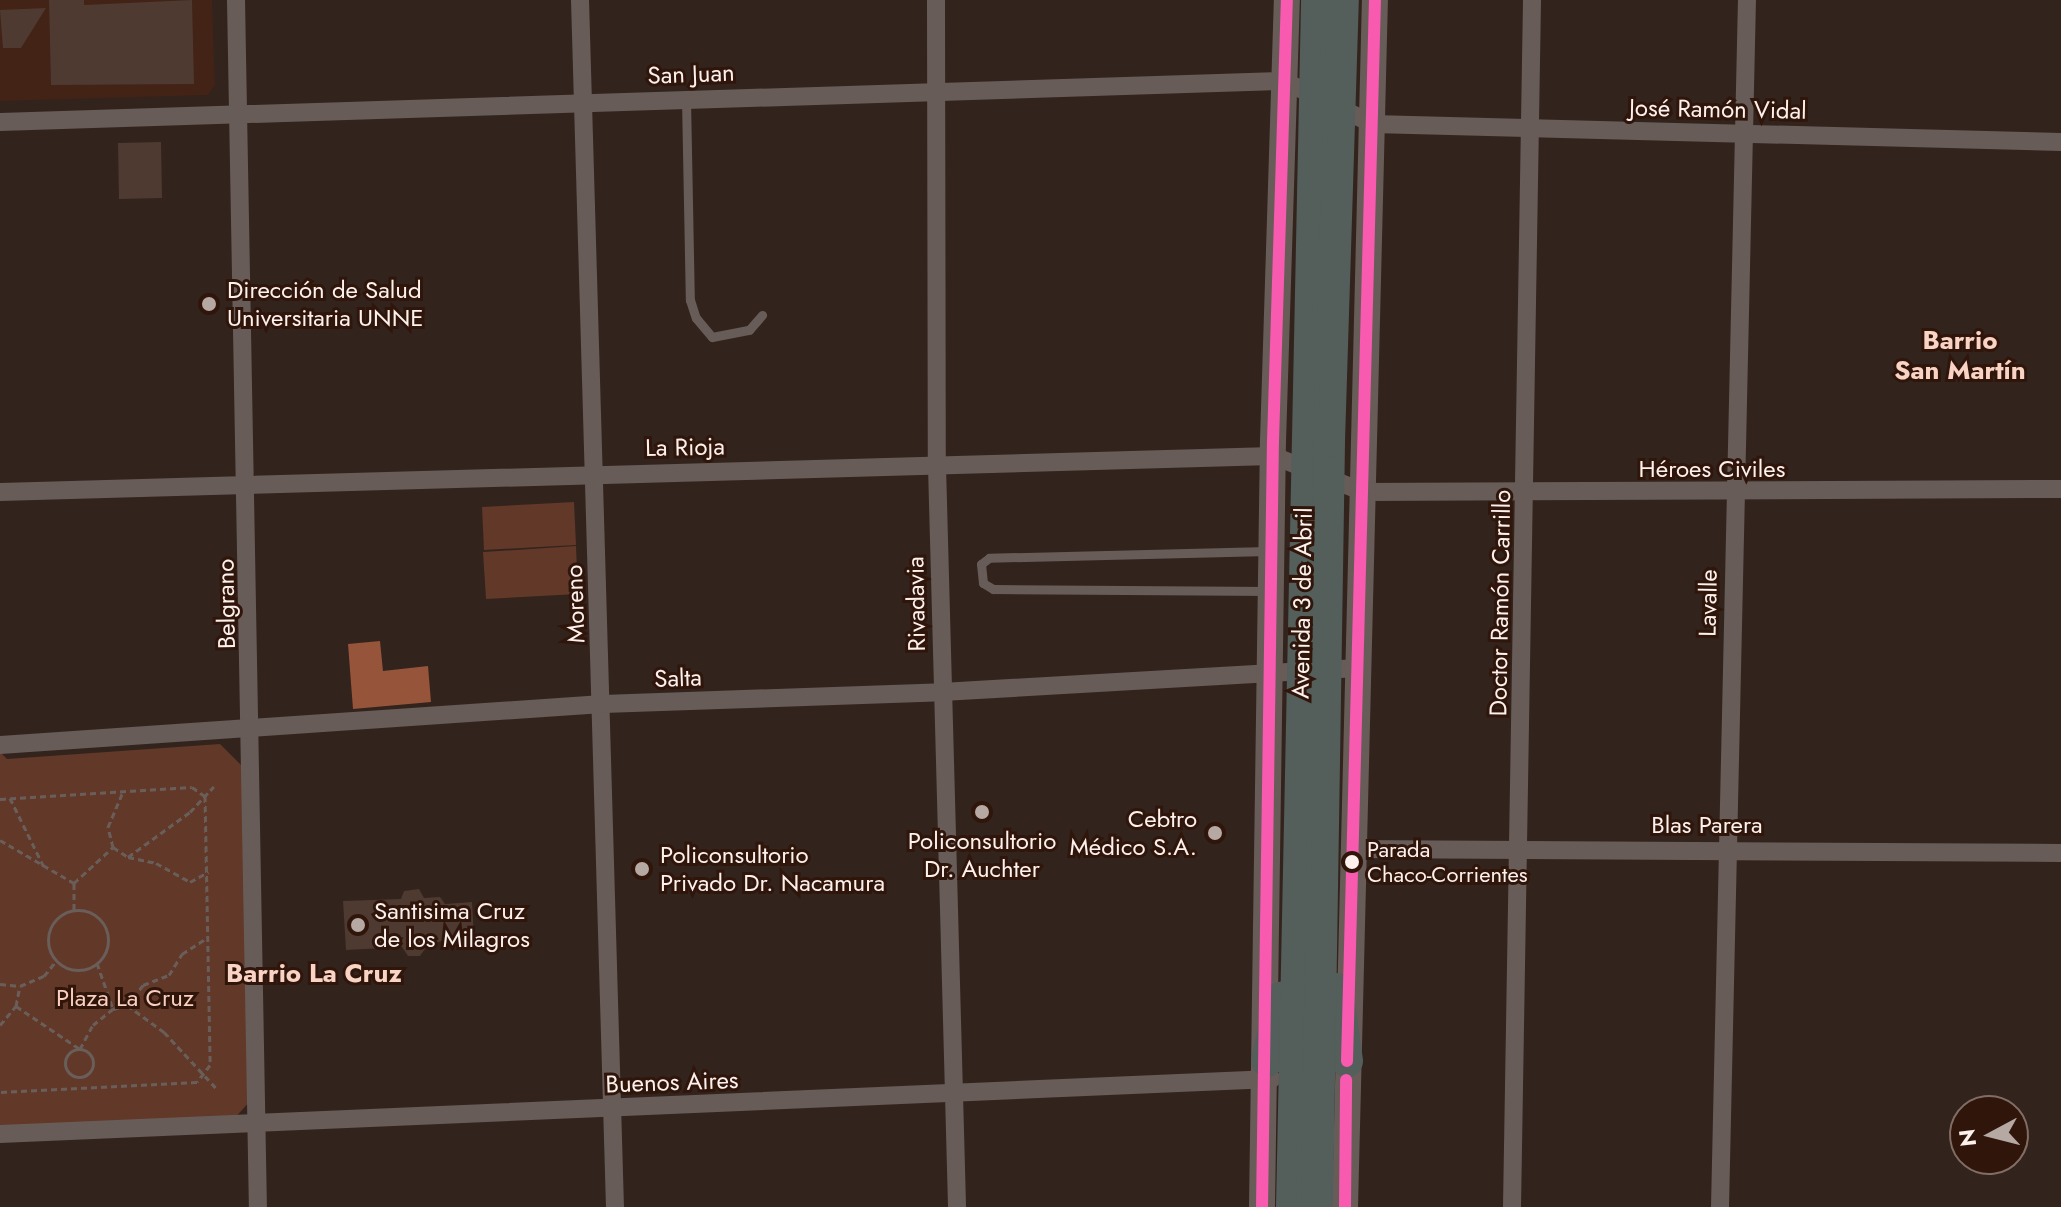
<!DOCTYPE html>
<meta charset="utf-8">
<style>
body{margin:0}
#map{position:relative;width:2061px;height:1207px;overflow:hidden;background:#32231d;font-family:Jost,sans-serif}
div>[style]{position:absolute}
.built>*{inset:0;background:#422316}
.green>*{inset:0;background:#623828}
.water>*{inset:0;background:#96543a}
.building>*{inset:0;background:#4e3a31}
.path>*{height:3px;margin-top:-1.5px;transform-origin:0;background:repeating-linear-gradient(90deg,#695e59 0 6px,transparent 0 10px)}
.path>.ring{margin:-1.5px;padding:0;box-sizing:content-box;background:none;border:3px solid #695e59;border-radius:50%}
.lane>*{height:9px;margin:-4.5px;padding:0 4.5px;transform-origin:4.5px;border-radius:4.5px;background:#685c58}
.street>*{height:18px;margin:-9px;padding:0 9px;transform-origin:9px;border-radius:9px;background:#685c58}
.secondary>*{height:26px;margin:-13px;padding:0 13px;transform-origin:13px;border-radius:13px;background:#685c58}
.highway>*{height:32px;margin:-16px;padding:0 16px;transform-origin:16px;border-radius:16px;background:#545e5b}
.bus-1>*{height:12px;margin:-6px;padding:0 6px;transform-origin:6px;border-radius:6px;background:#f75aaf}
.dots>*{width:22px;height:22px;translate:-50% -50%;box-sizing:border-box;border:4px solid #30150b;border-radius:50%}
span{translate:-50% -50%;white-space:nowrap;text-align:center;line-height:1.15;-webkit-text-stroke:6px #30150b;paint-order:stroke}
.bus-label{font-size:22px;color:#fdf1ed}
.left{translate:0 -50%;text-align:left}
.street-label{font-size:24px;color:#fdf1ed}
.poi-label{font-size:24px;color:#fdf1ed}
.right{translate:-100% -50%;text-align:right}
.park-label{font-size:24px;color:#facfbf}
.neighbourhood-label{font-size:26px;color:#f9d3c4;font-weight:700}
.north{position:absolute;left:1949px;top:1095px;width:80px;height:80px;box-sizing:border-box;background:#30150b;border:2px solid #826d65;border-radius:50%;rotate:263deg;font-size:22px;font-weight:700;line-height:32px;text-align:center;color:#fdf1ed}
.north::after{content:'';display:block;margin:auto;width:28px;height:36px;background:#b6a9a4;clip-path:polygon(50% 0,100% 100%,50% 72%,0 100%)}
</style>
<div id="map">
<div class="built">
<div style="clip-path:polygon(0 0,212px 0,215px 85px,208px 95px,0 101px)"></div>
</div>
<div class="green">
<div style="clip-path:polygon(574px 502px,576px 545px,484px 550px,482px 507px)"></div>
<div style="clip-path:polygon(576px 546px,578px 594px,486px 599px,483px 552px)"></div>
<div style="clip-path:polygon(220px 744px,246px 770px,252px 1099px,232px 1121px,0 1128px,0 752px,7px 759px)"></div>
</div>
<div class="water">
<div style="clip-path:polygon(380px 641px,383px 671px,428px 666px,431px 702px,353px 709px,348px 644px)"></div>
</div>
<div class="building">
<div style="clip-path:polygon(49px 0,84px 0,84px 5px,192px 0,194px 84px,51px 85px)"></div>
<div style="clip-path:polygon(46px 8px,21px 48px,3px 48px,0 10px)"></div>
<div style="clip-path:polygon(161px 142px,162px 198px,119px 199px,118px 143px)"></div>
<div style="clip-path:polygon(419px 889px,424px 898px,440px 897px,445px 904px,472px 902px,474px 938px,447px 939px,427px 946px,420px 956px,408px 956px,402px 947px,346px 950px,343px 901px,401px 899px,404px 891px)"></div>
</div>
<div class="path">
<div style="left:10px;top:798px;width:77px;rotate:63.8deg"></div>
<div style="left:0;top:799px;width:192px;rotate:-3.6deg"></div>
<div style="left:192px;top:787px;width:16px;rotate:35deg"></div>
<div style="left:205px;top:796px;width:269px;rotate:88.9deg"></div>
<div style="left:210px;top:1065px;width:21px;rotate:127deg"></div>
<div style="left:197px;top:1082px;width:197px;rotate:177.1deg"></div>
<div style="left:0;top:840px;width:86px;rotate:30.2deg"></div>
<div style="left:74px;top:883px;width:27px;rotate:90deg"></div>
<div style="left:113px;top:847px;width:21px;rotate:-104deg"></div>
<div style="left:108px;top:827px;width:39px;rotate:-67deg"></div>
<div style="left:128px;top:857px;width:29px;rotate:12deg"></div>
<div style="left:156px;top:863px;width:39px;rotate:29deg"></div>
<div style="left:190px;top:882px;width:21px;rotate:-29deg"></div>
<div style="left:74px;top:883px;width:53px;rotate:-42.7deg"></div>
<div style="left:113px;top:847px;width:18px;rotate:34deg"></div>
<div style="left:128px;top:857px;width:77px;rotate:-36deg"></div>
<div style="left:190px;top:812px;width:35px;rotate:-47deg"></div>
<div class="ring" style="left:48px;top:910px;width:57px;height:57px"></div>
<div style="left:97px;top:963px;width:49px;rotate:70.8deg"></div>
<div style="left:113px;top:1009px;width:15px;rotate:-16deg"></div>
<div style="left:127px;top:1005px;width:46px;rotate:36.1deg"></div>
<div style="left:164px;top:1032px;width:78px;rotate:47.1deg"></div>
<div style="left:0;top:984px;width:20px;rotate:6deg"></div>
<div style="left:127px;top:1005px;width:26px;rotate:-51deg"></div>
<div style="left:143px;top:985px;width:28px;rotate:-21deg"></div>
<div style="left:169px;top:975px;width:25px;rotate:-58deg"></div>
<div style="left:182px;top:954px;width:30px;rotate:-33deg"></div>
<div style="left:16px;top:1006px;width:77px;rotate:33.9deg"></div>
<div style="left:80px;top:1049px;width:27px;rotate:-62deg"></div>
<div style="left:93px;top:1025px;width:26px;rotate:-39deg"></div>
<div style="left:0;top:1025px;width:25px;rotate:-50deg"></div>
<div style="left:16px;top:1006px;width:20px;rotate:-79deg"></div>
<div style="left:20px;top:986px;width:26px;rotate:-23deg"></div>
<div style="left:44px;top:976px;width:19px;rotate:-51deg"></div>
<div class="ring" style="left:65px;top:1049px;width:25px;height:25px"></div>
</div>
<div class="lane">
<div style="left:686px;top:99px;width:201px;rotate:88.9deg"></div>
<div style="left:690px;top:300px;width:19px;rotate:72deg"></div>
<div style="left:696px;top:318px;width:25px;rotate:50deg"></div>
<div style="left:712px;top:337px;width:38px;rotate:-11deg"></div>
<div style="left:749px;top:330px;width:20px;rotate:-49deg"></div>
<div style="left:1268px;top:551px;width:279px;rotate:178.6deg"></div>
<div style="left:989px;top:558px;width:10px;rotate:143deg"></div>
<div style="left:981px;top:564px;width:19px;rotate:84deg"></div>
<div style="left:983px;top:583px;width:12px;rotate:31deg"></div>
<div style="left:993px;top:589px;width:276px;rotate:0.4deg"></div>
</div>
<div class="street">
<div style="left:236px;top:0;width:1207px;rotate:88.96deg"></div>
<div style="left:580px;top:0;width:1208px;rotate:88.34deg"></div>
<div style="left:936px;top:0;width:466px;rotate:89.9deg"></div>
<div style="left:937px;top:466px;width:741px;rotate:88.45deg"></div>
<div style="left:0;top:122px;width:1285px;rotate:-1.83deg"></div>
<div style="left:1284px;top:81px;width:99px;rotate:25.8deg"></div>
<div style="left:1373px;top:124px;width:688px;rotate:1.5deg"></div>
<div style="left:0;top:492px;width:1275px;rotate:-1.62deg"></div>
<div style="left:1274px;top:456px;width:96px;rotate:22deg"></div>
<div style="left:1363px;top:492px;width:698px;rotate:-0.25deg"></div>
<div style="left:0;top:745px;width:604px;rotate:-3.89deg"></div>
<div style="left:603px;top:704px;width:339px;rotate:-2deg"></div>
<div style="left:942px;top:692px;width:417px;rotate:-3.3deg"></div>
<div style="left:1352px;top:849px;width:709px;rotate:0.32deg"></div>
<div style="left:0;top:1134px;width:1273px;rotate:-2.48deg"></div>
<div style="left:1512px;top:1207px;width:1207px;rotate:-89.05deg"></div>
<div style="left:1720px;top:1207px;width:1207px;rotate:-88.72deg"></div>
</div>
<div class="secondary">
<div style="left:1262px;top:1207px;width:766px;rotate:-89.18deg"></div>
<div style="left:1273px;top:441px;width:441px;rotate:-88.2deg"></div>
<div style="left:1345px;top:1207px;width:1207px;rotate:-88.58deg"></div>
</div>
<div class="highway">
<div style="left:1337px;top:989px;width:73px;rotate:82.1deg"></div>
<div style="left:1267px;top:1061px;width:65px;rotate:-77.5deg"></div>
<div style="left:1292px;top:1207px;width:1207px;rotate:-88.81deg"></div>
<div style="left:1317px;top:1207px;width:766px;rotate:-89.1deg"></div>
<div style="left:1329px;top:441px;width:441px;rotate:-88.2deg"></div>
</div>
<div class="bus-1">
<div style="left:1347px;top:1061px;width:1061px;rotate:-88.49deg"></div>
<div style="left:1262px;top:1207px;width:766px;rotate:-89.18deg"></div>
<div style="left:1273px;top:441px;width:441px;rotate:-88.2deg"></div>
<div style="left:1345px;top:1207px;width:127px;rotate:-89.5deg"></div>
</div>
<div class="dots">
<div style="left:209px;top:304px;background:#b6a9a4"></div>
<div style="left:982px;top:812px;background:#b6a9a4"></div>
<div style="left:1215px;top:833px;background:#b6a9a4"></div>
<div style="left:1352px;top:862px;background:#fdf1ed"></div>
<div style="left:642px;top:869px;background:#b6a9a4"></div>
<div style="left:358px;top:925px;background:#b6a9a4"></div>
</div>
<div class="bus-label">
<span class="left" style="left:1367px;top:862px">Parada<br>Chaco-Corrientes</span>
</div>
<div class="street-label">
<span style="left:691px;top:74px;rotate:-2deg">San Juan</span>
<span style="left:1718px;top:109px;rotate:1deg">José Ramón Vidal</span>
<span style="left:685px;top:447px;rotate:-1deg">La Rioja</span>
<span style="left:1712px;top:469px">Héroes Civiles</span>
<span style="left:1302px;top:603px;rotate:-89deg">Avenida 3 de Abril</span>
<span style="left:1500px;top:603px;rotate:-89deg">Doctor Ramón Carrillo</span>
<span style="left:1708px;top:603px;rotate:-89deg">Lavalle</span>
<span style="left:226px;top:604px;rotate:-91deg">Belgrano</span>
<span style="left:575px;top:604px;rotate:-92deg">Moreno</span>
<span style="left:916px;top:604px;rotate:-91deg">Rivadavia</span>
<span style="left:678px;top:678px;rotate:-2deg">Salta</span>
<span style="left:1707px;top:825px">Blas Parera</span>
<span style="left:672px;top:1082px;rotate:-2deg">Buenos Aires</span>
</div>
<div class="poi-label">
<span class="left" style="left:227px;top:304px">Dirección de Salud<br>Universitaria UNNE</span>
<span class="right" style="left:1197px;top:833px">Cebtro<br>Médico S.A.</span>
<span style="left:982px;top:855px">Policonsultorio<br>Dr. Auchter</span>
<span class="left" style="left:660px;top:869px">Policonsultorio<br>Privado Dr. Nacamura</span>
<span class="left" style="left:374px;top:925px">Santisima Cruz<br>de los Milagros</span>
</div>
<div class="park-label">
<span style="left:125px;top:998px">Plaza La Cruz</span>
</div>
<div class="neighbourhood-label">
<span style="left:1960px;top:356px">Barrio<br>San Martín</span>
<span style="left:314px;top:974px">Barrio La Cruz</span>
</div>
<div class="north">N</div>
</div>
